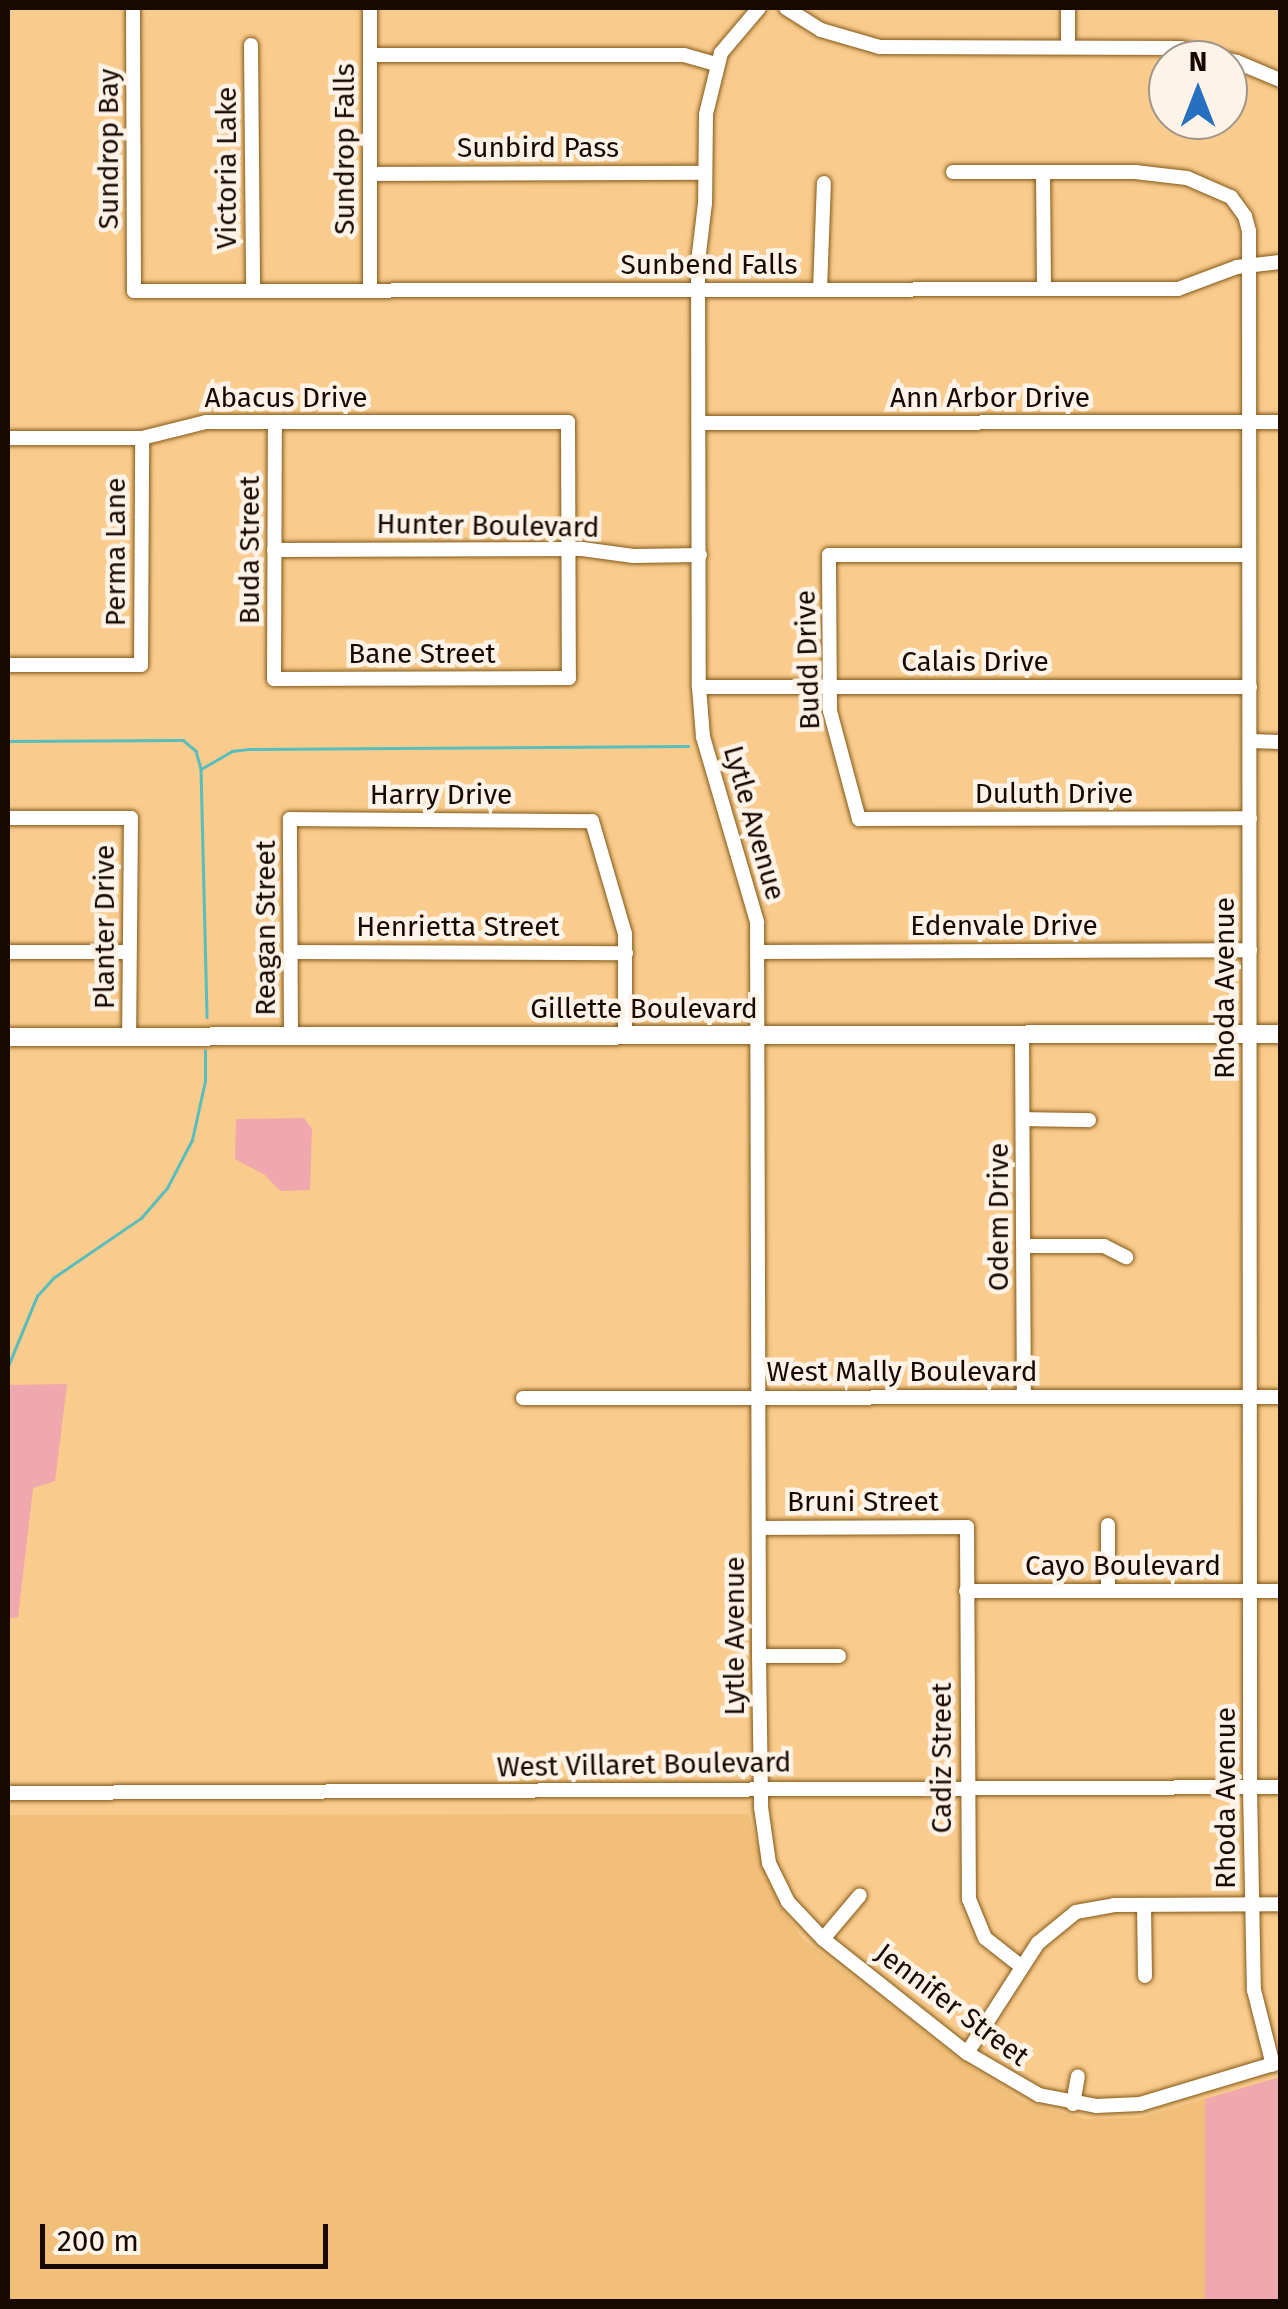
<!DOCTYPE html>
<style>
body{margin:0}
#map{position:relative;width:1288px;height:2309px;overflow:hidden;background:#f9cb8c;font-family:"Fira Sans",sans-serif}
div>[style]{position:absolute}
.built>*{inset:0;background:#f2bf79}
.green>*{inset:0;background:#efa8ae}
.stream>*{height:2.5px;margin:-1.25px;padding:0 1.25px;transform-origin:1.25px;border-radius:1.25px;background:#58bebd}
.roads{filter:drop-shadow(0 0 2px #825917) drop-shadow(0 0 2px #825917)}
.minor>*{height:14px;margin:-7px;padding:0 7px;transform-origin:7px;border-radius:7px;background:#fff}
.major>*{height:18px;margin:-9px;padding:0 9px;transform-origin:9px;border-radius:9px;background:#fff}
span{translate:-50% -50%;white-space:nowrap;text-align:center;line-height:1.15;-webkit-text-stroke:9px #fdf3e7;paint-order:stroke}
.street-label{font-size:28px;color:#180900}
.frame{position:absolute;inset:0;border:10px solid #180900;pointer-events:none}
.north{position:absolute;left:1148px;top:40px;width:100px;height:100px;box-sizing:border-box;background:#fdf3e7;border:2px solid #a1958b;border-radius:50%;rotate:0deg;font-size:28px;font-weight:700;line-height:40px;text-align:center;color:#180900}
.north::after{content:'';display:block;margin:auto;width:35px;height:45px;background:#276fc0;clip-path:polygon(50% 0,100% 100%,50% 72%,0 100%)}
.scale{position:absolute;left:40px;top:2224px;width:288px;height:45px;box-sizing:border-box;border:5px solid #180900;border-top:0;padding-left:12px;font-size:30px;line-height:35px;white-space:nowrap;color:#180900;-webkit-text-stroke:8px #fdf3e7;paint-order:stroke}
</style>
<div id="map">
<div class="built">
<div style="clip-path:polygon(748px 1814px,766px 1875px,779px 1905px,804px 1940px,960px 2060px,1022px 2101px,1085px 2119px,1138px 2118px,1205px 2099px,1205px 2301px,8px 2301px,8px 1815px)"></div>
</div>
<div class="green">
<div style="clip-path:polygon(304px 1118px,312px 1129px,310px 1190px,280px 1191px,265px 1175px,235px 1159px,236px 1119px)"></div>
<div style="clip-path:polygon(67px 1384px,55px 1481px,33px 1488px,18px 1617px,8px 1618px,8px 1385px)"></div>
<div style="clip-path:polygon(1280px 2077px,1280px 2301px,1205px 2301px,1205px 2099px)"></div>
</div>
<div class="stream">
<div style="left:8px;top:741px;width:175px;rotate:-0.3deg"></div>
<div style="left:183px;top:740px;width:17px;rotate:40deg"></div>
<div style="left:196px;top:751px;width:19px;rotate:74deg"></div>
<div style="left:201px;top:769px;width:248px;rotate:88.6deg"></div>
<div style="left:201px;top:769px;width:36px;rotate:-30deg"></div>
<div style="left:232px;top:751px;width:17px;rotate:-7deg"></div>
<div style="left:249px;top:749px;width:439px;rotate:-0.4deg"></div>
<div style="left:8px;top:1366px;width:76px;rotate:-67.5deg"></div>
<div style="left:37px;top:1296px;width:24px;rotate:-48deg"></div>
<div style="left:53px;top:1278px;width:107px;rotate:-34.3deg"></div>
<div style="left:141px;top:1218px;width:40px;rotate:-49deg"></div>
<div style="left:167px;top:1188px;width:54px;rotate:-62.5deg"></div>
<div style="left:192px;top:1140px;width:60px;rotate:-77.6deg"></div>
<div style="left:205px;top:1081px;width:30px;rotate:-90deg"></div>
</div>
<div class="roads">
<div class="minor">
<div style="left:133px;top:8px;width:283px;rotate:89.8deg"></div>
<div style="left:134px;top:291px;width:1044px;rotate:-0.11deg"></div>
<div style="left:1178px;top:289px;width:63px;rotate:-20.4deg"></div>
<div style="left:1237px;top:267px;width:43px;rotate:-6.6deg"></div>
<div style="left:370px;top:8px;width:283px;rotate:90deg"></div>
<div style="left:759px;top:8px;width:59px;rotate:130.2deg"></div>
<div style="left:721px;top:53px;width:63px;rotate:103.8deg"></div>
<div style="left:706px;top:114px;width:89px;rotate:90.6deg"></div>
<div style="left:705px;top:203px;width:59px;rotate:96.8deg"></div>
<div style="left:698px;top:262px;width:425px;rotate:89.9deg"></div>
<div style="left:699px;top:687px;width:50px;rotate:85.4deg"></div>
<div style="left:703px;top:737px;width:193px;rotate:73.7deg"></div>
<div style="left:757px;top:922px;width:734px;rotate:89.84deg"></div>
<div style="left:759px;top:1656px;width:151px;rotate:89.2deg"></div>
<div style="left:761px;top:1807px;width:57px;rotate:81.9deg"></div>
<div style="left:769px;top:1863px;width:43px;rotate:64deg"></div>
<div style="left:788px;top:1902px;width:51px;rotate:46.6deg"></div>
<div style="left:823px;top:1939px;width:184px;rotate:38.4deg"></div>
<div style="left:967px;top:2053px;width:83px;rotate:30.3deg"></div>
<div style="left:1039px;top:2095px;width:58px;rotate:10.9deg"></div>
<div style="left:1096px;top:2106px;width:44px;rotate:-2.6deg"></div>
<div style="left:1140px;top:2104px;width:146px;rotate:-16.7deg"></div>
<div style="left:786px;top:8px;width:41px;rotate:32.2deg"></div>
<div style="left:821px;top:30px;width:61px;rotate:16.1deg"></div>
<div style="left:880px;top:47px;width:301px;rotate:0.2deg"></div>
<div style="left:1181px;top:48px;width:58px;rotate:14deg"></div>
<div style="left:1237px;top:62px;width:47px;rotate:22.7deg"></div>
<div style="left:251px;top:45px;width:246px;rotate:89.5deg"></div>
<div style="left:1068px;top:47px;width:39px;rotate:-90deg"></div>
<div style="left:370px;top:55px;width:314px"></div>
<div style="left:684px;top:55px;width:33px;rotate:16deg"></div>
<div style="left:953px;top:172px;width:182px"></div>
<div style="left:1135px;top:172px;width:52px;rotate:6.6deg"></div>
<div style="left:1187px;top:178px;width:48px;rotate:23.4deg"></div>
<div style="left:1231px;top:197px;width:24px;rotate:54deg"></div>
<div style="left:1245px;top:216px;width:16px;rotate:75deg"></div>
<div style="left:1249px;top:231px;width:1557px;rotate:89.96deg"></div>
<div style="left:1250px;top:1788px;width:202px;rotate:88.9deg"></div>
<div style="left:1254px;top:1990px;width:77px;rotate:75.8deg"></div>
<div style="left:1043px;top:172px;width:117px;rotate:89.5deg"></div>
<div style="left:370px;top:174px;width:335px;rotate:-0.2deg"></div>
<div style="left:820px;top:290px;width:107px;rotate:-87.9deg"></div>
<div style="left:700px;top:423px;width:580px;rotate:-0.1deg"></div>
<div style="left:8px;top:438px;width:134px"></div>
<div style="left:142px;top:438px;width:66px;rotate:-14deg"></div>
<div style="left:206px;top:422px;width:362px"></div>
<div style="left:568px;top:422px;width:256px;rotate:89.8deg"></div>
<div style="left:569px;top:678px;width:295px;rotate:179.8deg"></div>
<div style="left:274px;top:679px;width:257px;rotate:-89.8deg"></div>
<div style="left:274px;top:550px;width:308px;rotate:-0.2deg"></div>
<div style="left:582px;top:549px;width:52px;rotate:7.7deg"></div>
<div style="left:634px;top:556px;width:66px;rotate:-0.9deg"></div>
<div style="left:1249px;top:555px;width:420px;rotate:180deg"></div>
<div style="left:829px;top:555px;width:9px;rotate:90deg"></div>
<div style="left:829px;top:564px;width:147px;rotate:89.6deg"></div>
<div style="left:830px;top:711px;width:112px;rotate:75deg"></div>
<div style="left:859px;top:819px;width:391px;rotate:-0.1deg"></div>
<div style="left:8px;top:665px;width:133px"></div>
<div style="left:141px;top:665px;width:227px;rotate:-89.7deg"></div>
<div style="left:699px;top:687px;width:551px"></div>
<div style="left:1250px;top:741px;width:30px;rotate:2deg"></div>
<div style="left:8px;top:818px;width:123px"></div>
<div style="left:131px;top:818px;width:219px;rotate:90.5deg"></div>
<div style="left:8px;top:952px;width:121px"></div>
<div style="left:291px;top:952px;width:335px;rotate:0.2deg"></div>
<div style="left:758px;top:952px;width:492px;rotate:-0.2deg"></div>
<div style="left:291px;top:1037px;width:218px;rotate:-90.3deg"></div>
<div style="left:290px;top:819px;width:302px;rotate:0.4deg"></div>
<div style="left:592px;top:821px;width:118px;rotate:73.7deg"></div>
<div style="left:625px;top:934px;width:103px;rotate:90deg"></div>
<div style="left:1022px;top:1037px;width:360px;rotate:89.7deg"></div>
<div style="left:1024px;top:1119px;width:65px;rotate:0.9deg"></div>
<div style="left:1024px;top:1246px;width:80px"></div>
<div style="left:1104px;top:1246px;width:25px;rotate:27deg"></div>
<div style="left:523px;top:1398px;width:757px;rotate:-0.08deg"></div>
<div style="left:760px;top:1528px;width:207px;rotate:-0.3deg"></div>
<div style="left:967px;top:1527px;width:372px;rotate:89.7deg"></div>
<div style="left:969px;top:1899px;width:42px;rotate:67.7deg"></div>
<div style="left:985px;top:1938px;width:47px;rotate:38.1deg"></div>
<div style="left:966px;top:1591px;width:314px"></div>
<div style="left:1108px;top:1591px;width:66px;rotate:-90deg"></div>
<div style="left:759px;top:1656px;width:80px"></div>
<div style="left:8px;top:1793px;width:1272px;rotate:-0.27deg"></div>
<div style="left:1144px;top:1905px;width:71px;rotate:89.2deg"></div>
<div style="left:823px;top:1939px;width:57px;rotate:-49.9deg"></div>
<div style="left:967px;top:2053px;width:131px;rotate:-57.2deg"></div>
<div style="left:1038px;top:1943px;width:49px;rotate:-39.2deg"></div>
<div style="left:1076px;top:1912px;width:39px;rotate:-10deg"></div>
<div style="left:1114px;top:1905px;width:166px;rotate:-0.3deg"></div>
<div style="left:1073px;top:2104px;width:28px;rotate:-80deg"></div>
</div>
<div class="major">
<div style="left:8px;top:1037px;width:1272px;rotate:-0.14deg"></div>
</div>
</div>
<div class="street-label">
<span style="left:538px;top:148px">Sunbird Pass</span>
<span style="left:109px;top:149px;rotate:-90deg">Sundrop Bay</span>
<span style="left:345px;top:149px;rotate:-90deg">Sundrop Falls</span>
<span style="left:227px;top:168px;rotate:-90deg">Victoria Lake</span>
<span style="left:709px;top:265px">Sunbend Falls</span>
<span style="left:286px;top:398px">Abacus Drive</span>
<span style="left:990px;top:398px">Ann Arbor Drive</span>
<span style="left:488px;top:526px;rotate:1deg">Hunter Boulevard</span>
<span style="left:250px;top:550px;rotate:-90deg">Buda Street</span>
<span style="left:116px;top:552px;rotate:-90deg">Perma Lane</span>
<span style="left:422px;top:654px">Bane Street</span>
<span style="left:808px;top:660px;rotate:-92deg">Budd Drive</span>
<span style="left:975px;top:662px">Calais Drive</span>
<span style="left:1054px;top:794px">Duluth Drive</span>
<span style="left:441px;top:795px">Harry Drive</span>
<span style="left:754px;top:823px;rotate:74deg">Lytle Avenue</span>
<span style="left:1004px;top:926px">Edenvale Drive</span>
<span style="left:105px;top:927px;rotate:-90deg">Planter Drive</span>
<span style="left:458px;top:927px">Henrietta Street</span>
<span style="left:266px;top:928px;rotate:-90deg">Reagan Street</span>
<span style="left:1225px;top:988px;rotate:-90deg">Rhoda Avenue</span>
<span style="left:644px;top:1009px">Gillette Boulevard</span>
<span style="left:999px;top:1217px;rotate:-90deg">Odem Drive</span>
<span style="left:902px;top:1372px">West Mally Boulevard</span>
<span style="left:863px;top:1502px">Bruni Street</span>
<span style="left:1123px;top:1566px">Cayo Boulevard</span>
<span style="left:735px;top:1636px;rotate:-90deg">Lytle Avenue</span>
<span style="left:942px;top:1758px;rotate:-90deg">Cadiz Street</span>
<span style="left:644px;top:1765px;rotate:-1deg">West Villaret Boulevard</span>
<span style="left:1226px;top:1798px;rotate:-90deg">Rhoda Avenue</span>
<span style="left:952px;top:2005px;rotate:37deg">Jennifer Street</span>
</div>
<div class="frame"></div>
<div class="north">N</div>
<div class="scale">200 m</div>
</div>
